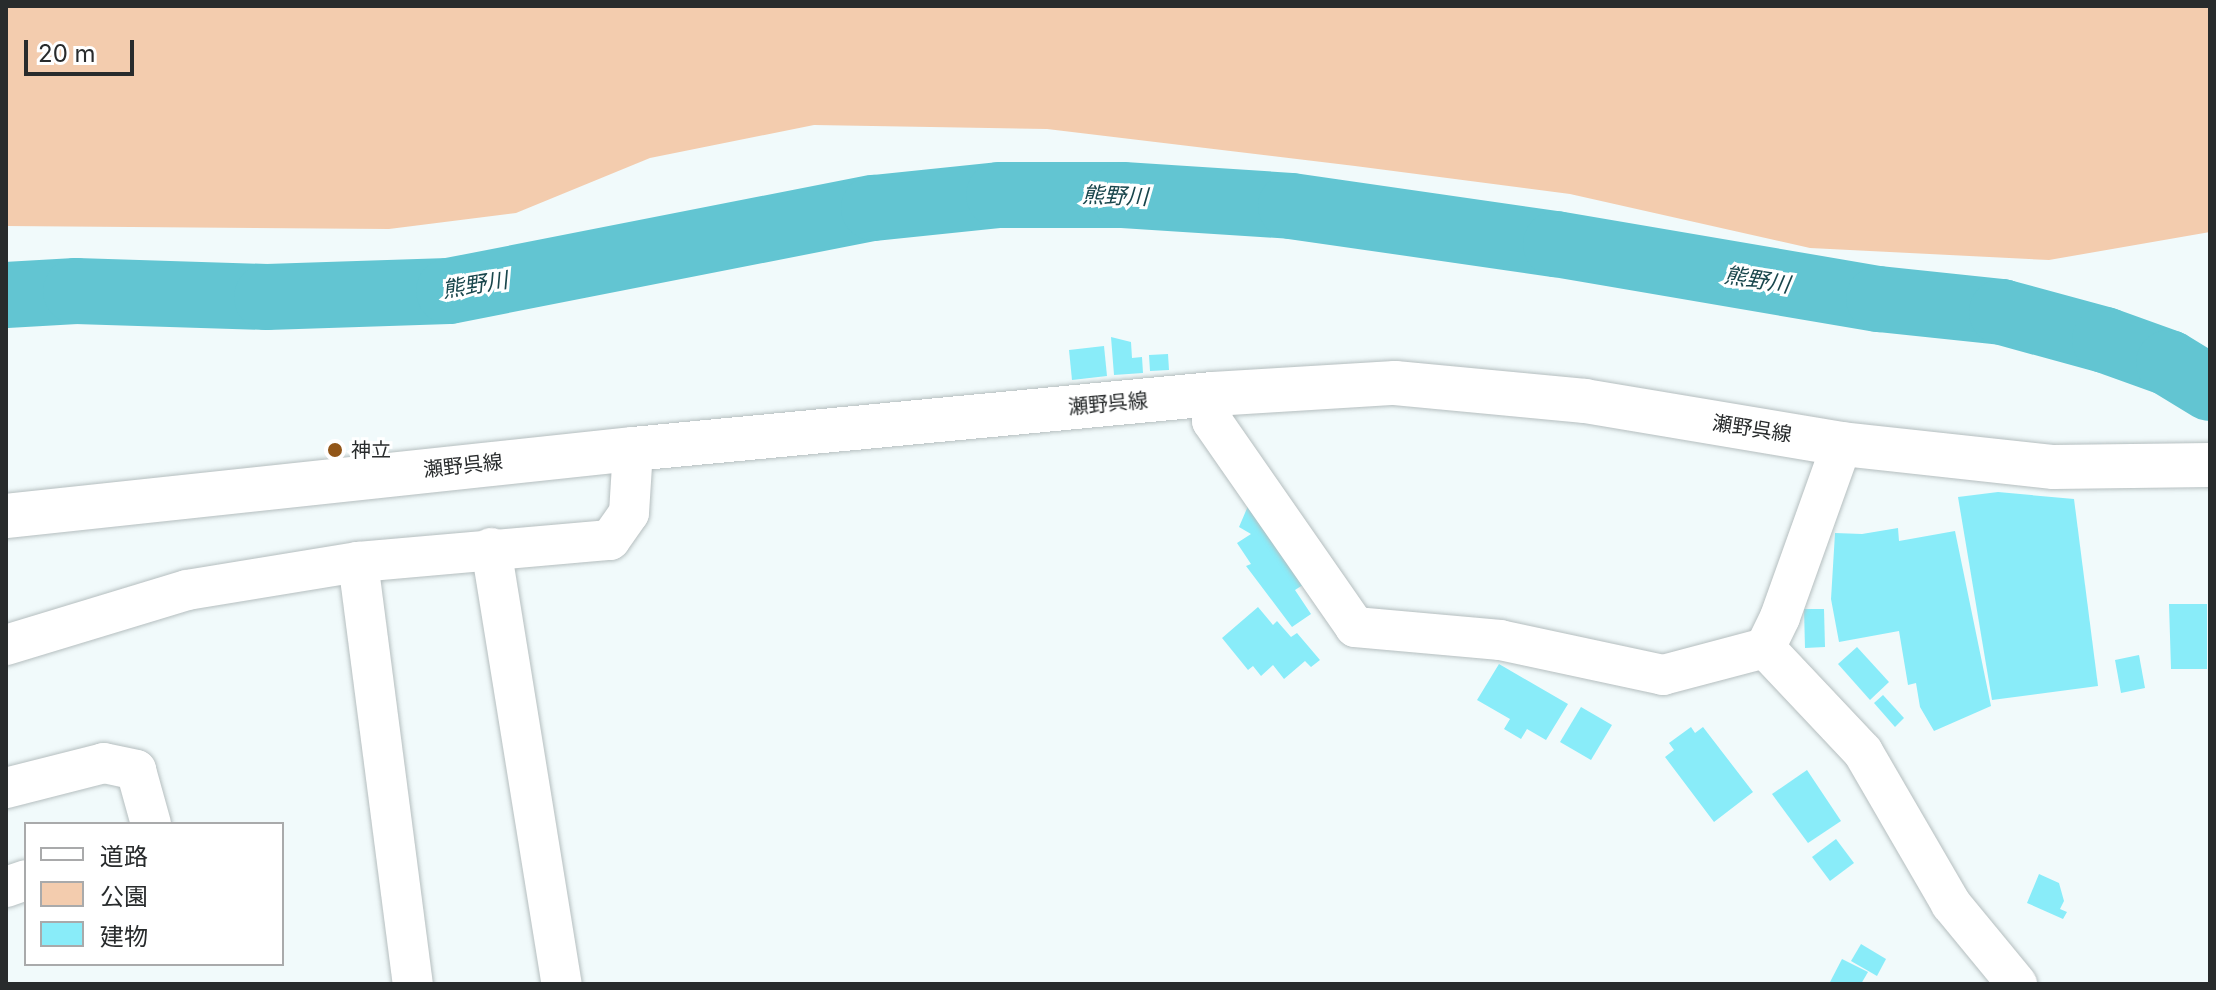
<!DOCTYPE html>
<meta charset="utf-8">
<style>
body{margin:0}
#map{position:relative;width:2216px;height:990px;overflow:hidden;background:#f1fafb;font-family:Inter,"Noto Sans JP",sans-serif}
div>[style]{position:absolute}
.green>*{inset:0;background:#f3ccae}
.river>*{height:66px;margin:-33px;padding:0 33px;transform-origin:33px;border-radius:33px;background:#62c5d2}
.building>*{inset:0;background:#89ecf9}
.roads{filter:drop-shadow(0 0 2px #b5bebf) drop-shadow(0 0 2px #b5bebf)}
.minor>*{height:40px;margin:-20px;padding:0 20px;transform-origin:20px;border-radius:20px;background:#fff}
.secondary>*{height:44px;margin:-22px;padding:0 22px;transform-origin:22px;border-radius:22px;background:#fff}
.dots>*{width:22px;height:22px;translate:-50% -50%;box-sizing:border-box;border:4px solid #fff;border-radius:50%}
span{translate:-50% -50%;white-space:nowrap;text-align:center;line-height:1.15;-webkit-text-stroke:6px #fff;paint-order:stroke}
.street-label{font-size:20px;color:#282b2c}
.poi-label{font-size:20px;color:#282b2c}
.left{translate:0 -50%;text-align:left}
.water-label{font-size:22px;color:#19464c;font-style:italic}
.frame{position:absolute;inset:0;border:8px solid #282b2c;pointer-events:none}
.legend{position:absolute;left:24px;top:822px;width:260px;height:144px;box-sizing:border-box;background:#fff;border:2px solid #a9aaab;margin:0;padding:10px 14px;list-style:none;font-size:24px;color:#282b2c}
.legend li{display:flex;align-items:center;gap:16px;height:40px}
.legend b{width:40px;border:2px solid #a9aaab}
.scale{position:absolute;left:24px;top:40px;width:110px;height:36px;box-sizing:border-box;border:4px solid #282b2c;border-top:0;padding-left:10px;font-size:24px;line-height:28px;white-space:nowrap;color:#282b2c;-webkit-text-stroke:6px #fff;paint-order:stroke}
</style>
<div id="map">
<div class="green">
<div style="clip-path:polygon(6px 6px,2210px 6px,2210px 232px,2049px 260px,1810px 248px,1570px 194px,1355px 166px,1047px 129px,814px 125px,650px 158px,516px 213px,389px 229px,6px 226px)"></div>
</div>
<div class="river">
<div style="left:6px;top:295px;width:70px;rotate:-3.3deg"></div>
<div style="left:76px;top:291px;width:191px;rotate:1.8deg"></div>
<div style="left:267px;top:297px;width:182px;rotate:-1.9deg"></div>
<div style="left:449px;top:291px;width:433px;rotate:-11.1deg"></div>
<div style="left:874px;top:208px;width:126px;rotate:-5.9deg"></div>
<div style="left:999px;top:195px;width:124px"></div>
<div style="left:1123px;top:195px;width:168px;rotate:3.7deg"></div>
<div style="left:1291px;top:206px;width:268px;rotate:8.2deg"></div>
<div style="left:1556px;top:244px;width:328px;rotate:9.7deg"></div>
<div style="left:1879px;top:299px;width:124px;rotate:6deg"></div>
<div style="left:2002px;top:312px;width:107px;rotate:15.2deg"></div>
<div style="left:2105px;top:340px;width:68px;rotate:19.8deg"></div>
<div style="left:2169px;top:363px;width:48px;rotate:31.4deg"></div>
</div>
<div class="building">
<div style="clip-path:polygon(1111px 337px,1131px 342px,1132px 358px,1142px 357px,1143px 373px,1114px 375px)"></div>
<div style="clip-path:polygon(1104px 346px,1107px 376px,1072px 380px,1069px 350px)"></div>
<div style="clip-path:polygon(1168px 354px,1169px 370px,1150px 371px,1149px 355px)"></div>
<div style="clip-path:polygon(1254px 492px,1312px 579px,1295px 590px,1311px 614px,1292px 627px,1246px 566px,1251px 564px,1237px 543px,1251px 534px,1239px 527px)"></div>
<div style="clip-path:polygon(1998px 492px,2074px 499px,2098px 686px,1992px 700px,1958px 497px)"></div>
<div style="clip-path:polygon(1898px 528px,1899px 541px,1955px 531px,1991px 706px,1934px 731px,1920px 707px,1916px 683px,1908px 685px,1899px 631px,1839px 642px,1831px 599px,1835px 533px,1862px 534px)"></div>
<div style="clip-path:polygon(2169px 604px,2207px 604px,2207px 669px,2171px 669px)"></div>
<div style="clip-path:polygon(1258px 607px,1273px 625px,1277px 621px,1291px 637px,1297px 633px,1320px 660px,1311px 667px,1305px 661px,1284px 679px,1273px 665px,1261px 676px,1253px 666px,1248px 670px,1222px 638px)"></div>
<div style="clip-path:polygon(1804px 609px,1824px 609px,1825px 647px,1805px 648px)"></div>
<div style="clip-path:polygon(1857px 647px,1889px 682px,1870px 700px,1838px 664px)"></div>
<div style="clip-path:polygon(2139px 655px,2145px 688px,2121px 693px,2115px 660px)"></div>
<div style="clip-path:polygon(1499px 664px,1568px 704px,1546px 740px,1527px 729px,1521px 739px,1504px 729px,1510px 719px,1477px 700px)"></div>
<div style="clip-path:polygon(1883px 695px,1904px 718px,1895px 727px,1874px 703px)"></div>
<div style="clip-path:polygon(1581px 707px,1612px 725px,1591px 760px,1560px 742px)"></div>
<div style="clip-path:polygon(1691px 727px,1695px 733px,1703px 727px,1753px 792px,1714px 822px,1665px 757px,1674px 750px,1669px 743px)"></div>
<div style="clip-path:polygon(1807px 770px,1841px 821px,1808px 843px,1772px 794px)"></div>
<div style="clip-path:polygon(1836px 839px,1854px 863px,1830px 881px,1812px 857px)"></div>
<div style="clip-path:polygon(2039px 874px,2059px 883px,2064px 901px,2060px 909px,2067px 912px,2063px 919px,2027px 903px)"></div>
<div style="clip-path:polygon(1861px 944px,1886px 959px,1877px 976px,1851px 961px)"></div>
<div style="clip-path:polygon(1842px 959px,1868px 972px,1861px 984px,1829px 984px)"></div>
</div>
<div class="roads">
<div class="minor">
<div style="left:1213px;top:394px;width:27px;rotate:92deg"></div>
<div style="left:1212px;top:421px;width:251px;rotate:55.2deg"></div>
<div style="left:1355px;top:627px;width:146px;rotate:5.1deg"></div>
<div style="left:1500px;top:640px;width:167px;rotate:12.1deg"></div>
<div style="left:1663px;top:675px;width:106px;rotate:-14.8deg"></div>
<div style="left:1765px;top:648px;width:34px;rotate:-64deg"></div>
<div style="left:1780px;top:617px;width:184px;rotate:-70.3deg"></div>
<div style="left:491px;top:548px;width:442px;rotate:80.8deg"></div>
<div style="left:358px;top:562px;width:426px;rotate:82.6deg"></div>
<div style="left:6px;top:645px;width:189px;rotate:-16.9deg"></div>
<div style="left:187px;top:590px;width:173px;rotate:-9.3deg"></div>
<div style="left:358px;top:562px;width:253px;rotate:-5deg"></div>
<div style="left:610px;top:540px;width:33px;rotate:-55deg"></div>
<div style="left:629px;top:513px;width:64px;rotate:-86.4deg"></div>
<div style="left:1765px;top:648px;width:143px;rotate:46.7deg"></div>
<div style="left:1863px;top:752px;width:176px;rotate:59.9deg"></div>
<div style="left:1951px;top:904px;width:104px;rotate:50.5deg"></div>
<div style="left:6px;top:788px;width:101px;rotate:-14.3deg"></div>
<div style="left:104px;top:763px;width:33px;rotate:12deg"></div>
<div style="left:136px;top:770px;width:56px;rotate:74.5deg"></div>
<div style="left:6px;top:887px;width:21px;rotate:-19deg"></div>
</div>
<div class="secondary">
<div style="left:6px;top:516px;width:631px;rotate:-6.1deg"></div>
<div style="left:633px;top:449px;width:583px;rotate:-5.42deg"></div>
<div style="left:1213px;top:394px;width:182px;rotate:-3.5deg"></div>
<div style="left:1395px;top:383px;width:191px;rotate:5.4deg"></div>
<div style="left:1585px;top:401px;width:261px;rotate:9.5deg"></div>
<div style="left:1842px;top:444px;width:213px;rotate:6.2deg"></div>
<div style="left:2054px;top:467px;width:156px;rotate:-0.7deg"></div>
</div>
</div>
<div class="dots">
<div style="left:335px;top:450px;background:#925618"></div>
</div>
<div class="street-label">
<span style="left:1108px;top:404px;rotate:-5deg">瀬野呉線</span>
<span style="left:1752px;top:429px;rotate:9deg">瀬野呉線</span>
<span style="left:463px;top:466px;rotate:-6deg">瀬野呉線</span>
</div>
<div class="poi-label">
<span class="left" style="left:351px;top:450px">神立</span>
</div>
<div class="water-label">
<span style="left:1115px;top:196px;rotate:2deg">熊野川</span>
<span style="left:1757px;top:280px;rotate:9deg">熊野川</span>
<span style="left:475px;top:285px;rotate:-9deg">熊野川</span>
</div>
<div class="frame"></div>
<ul class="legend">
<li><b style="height:10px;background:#fff"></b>道路</li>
<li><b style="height:22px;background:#f3ccae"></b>公園</li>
<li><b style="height:22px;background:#89ecf9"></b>建物</li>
</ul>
<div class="scale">20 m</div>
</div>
